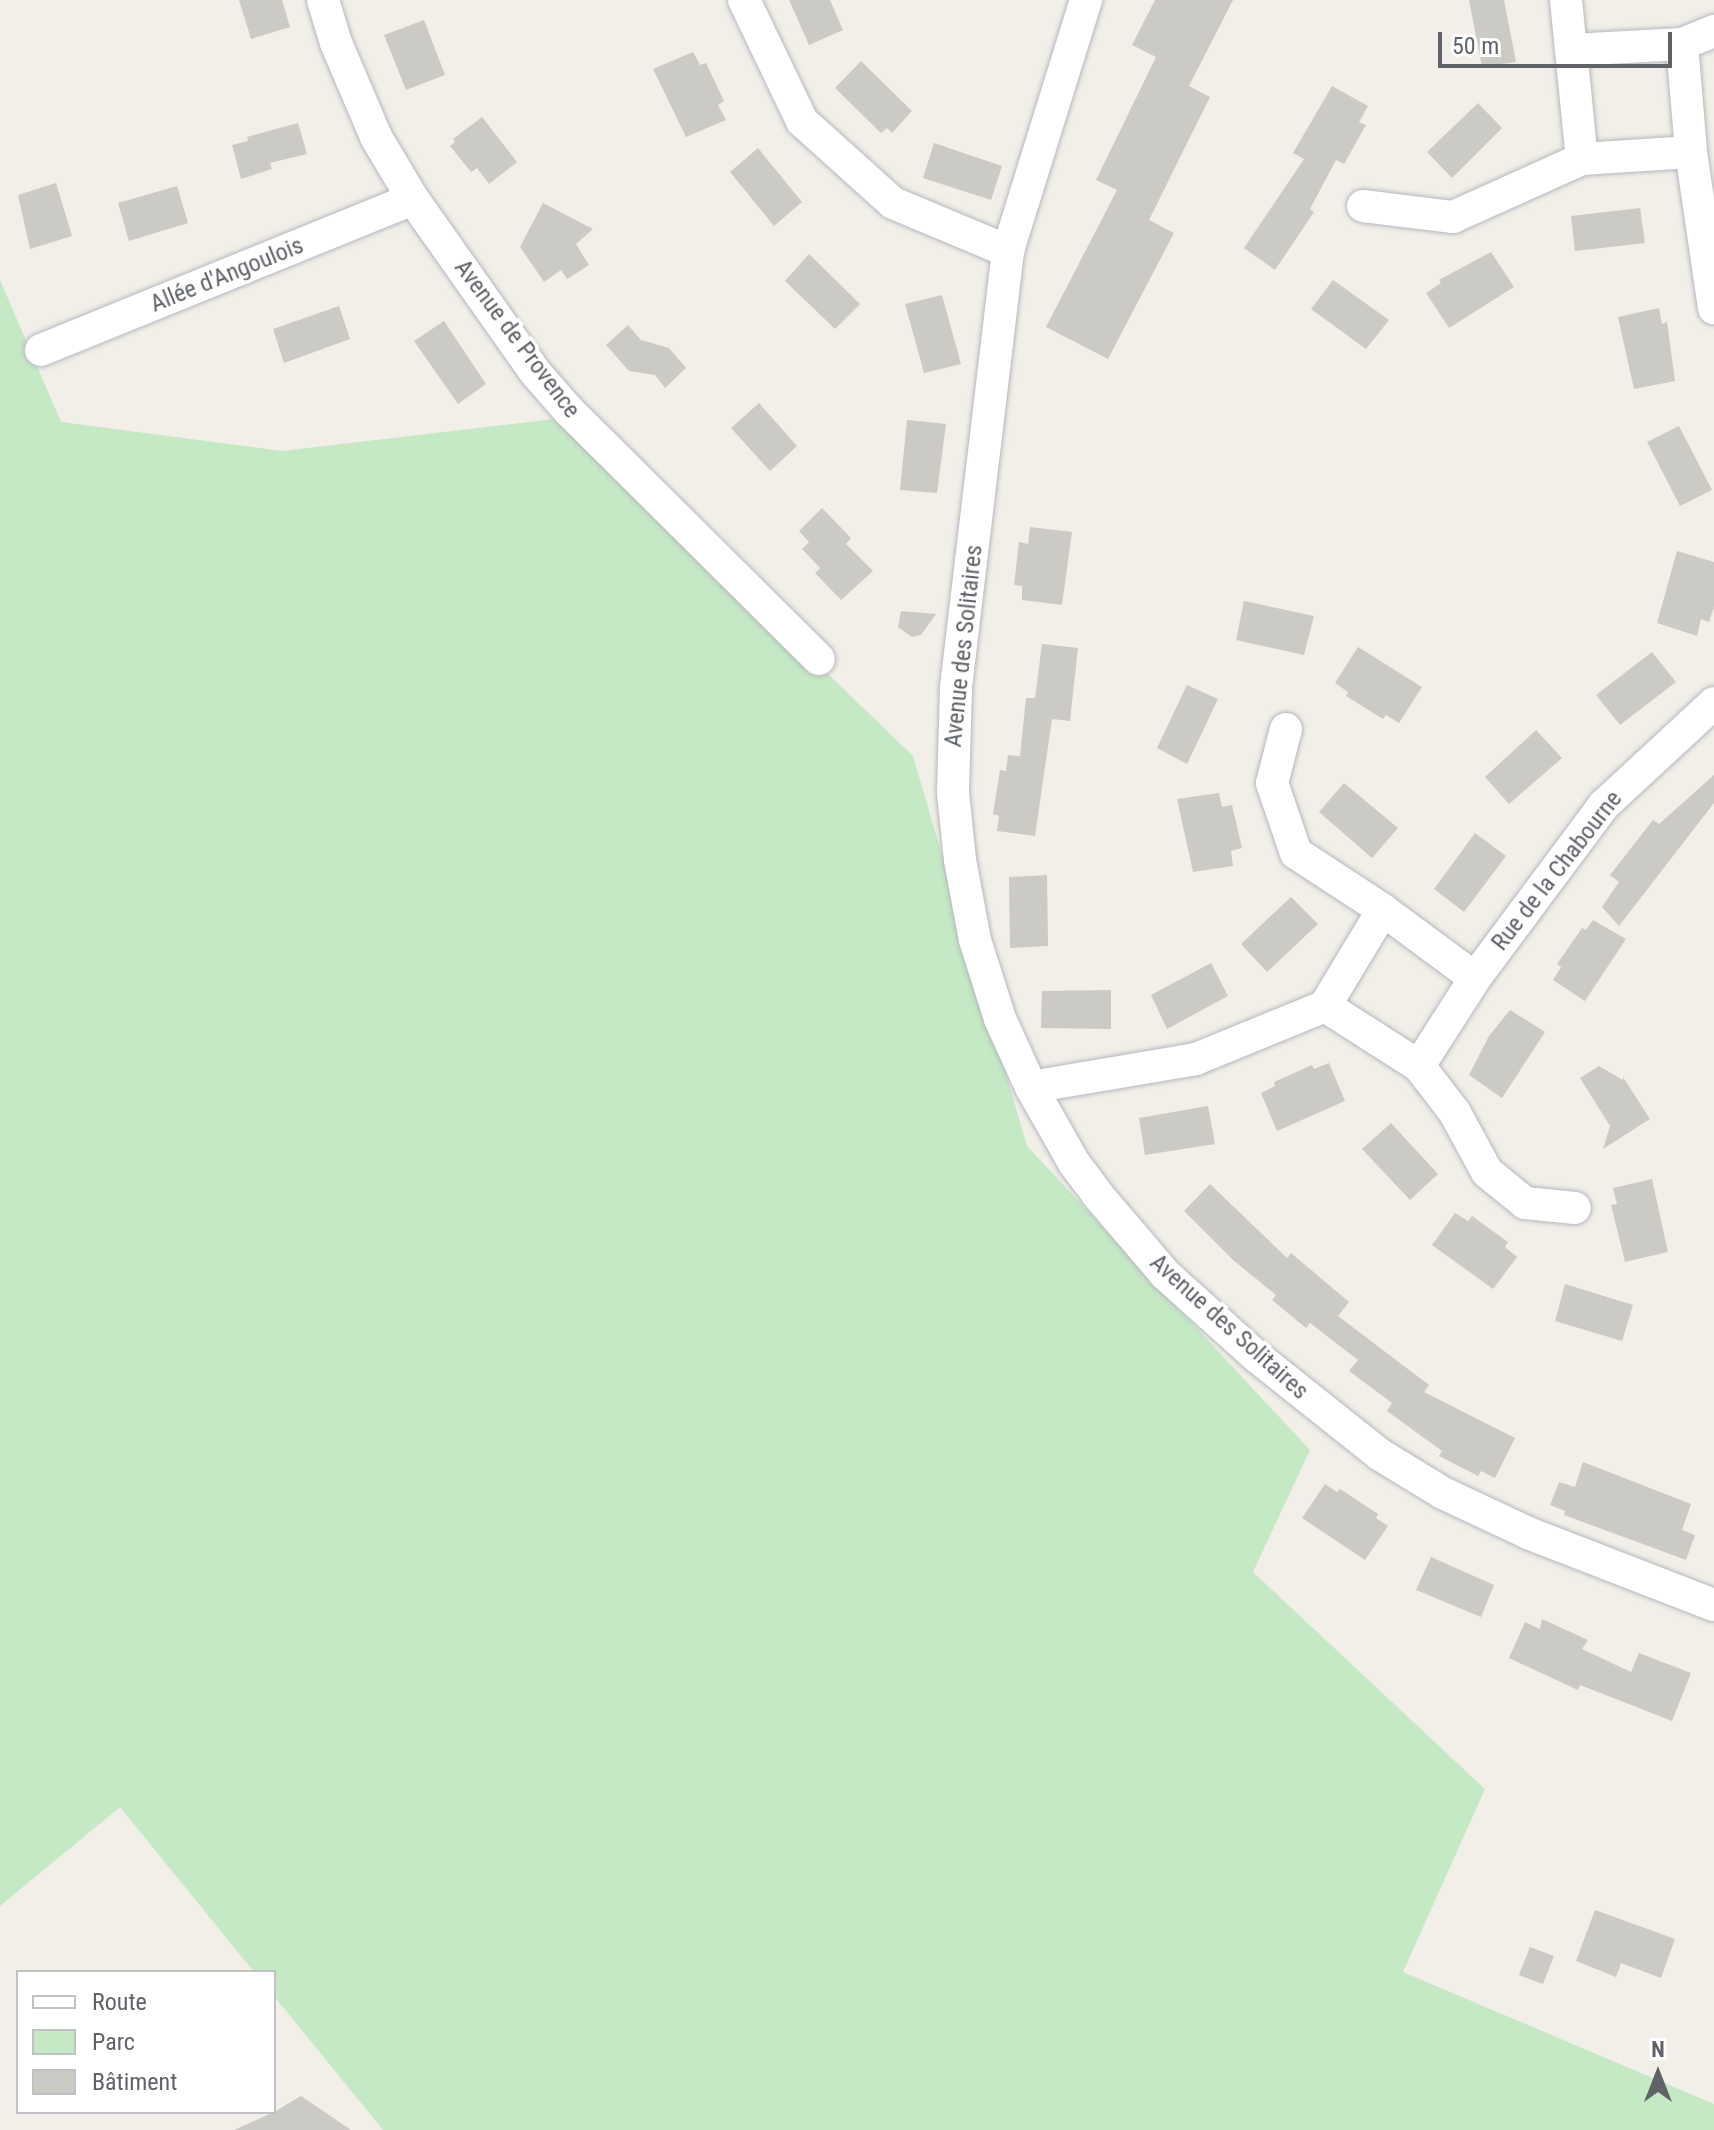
<!DOCTYPE html>
<meta charset="utf-8">
<style>
body{margin:0}
#map{position:relative;width:1714px;height:2130px;overflow:hidden;background:#f1efe8;font-family:"Roboto Condensed",sans-serif}
div>[style]{position:absolute}
.green>*{inset:0;background:#c5e8c5}
.building>*{inset:0;background:#cccac5}
.roads{filter:drop-shadow(0 0 2px #b5b8bc) drop-shadow(0 0 2px #b5b8bc)}
.street>*{height:32px;margin:-16px;padding:0 16px;transform-origin:16px;border-radius:16px;background:#fff}
span{translate:-50% -50%;white-space:nowrap;text-align:center;line-height:1.15;-webkit-text-stroke:7px #fff;paint-order:stroke}
.street-label{font-size:24px;color:#5f6368}
.legend{position:absolute;left:16px;top:1970px;width:260px;height:144px;box-sizing:border-box;background:#fff;border:2px solid #bfc1c3;margin:0;padding:10px 14px;list-style:none;font-size:24px;color:#5f6368}
.legend li{display:flex;align-items:center;gap:16px;height:40px}
.legend b{width:40px;border:2px solid #bfc1c3}
.north{position:absolute;left:1618px;top:2034px;width:80px;height:80px;-webkit-text-stroke:6px #fff;paint-order:stroke;rotate:0deg;font-size:22px;font-weight:700;line-height:32px;text-align:center;color:#5f6368}
.north::after{content:'';display:block;margin:auto;width:28px;height:36px;background:#5f6368;clip-path:polygon(50% 0,100% 100%,50% 72%,0 100%)}
.scale{position:absolute;left:1438px;top:32px;width:234px;height:36px;box-sizing:border-box;border:4px solid #5f6368;border-top:0;padding-left:10px;font-size:24px;line-height:28px;white-space:nowrap;color:#5f6368;-webkit-text-stroke:6px #fff;paint-order:stroke}
</style>
<div id="map">
<div class="green">
<div style="clip-path:polygon(0 280px,61px 422px,282px 451px,563px 418px,913px 756px,1027px 1146px,1310px 1450px,1253px 1572px,1485px 1789px,1403px 1972px,1714px 2104px,1714px 2130px,383px 2130px,274px 1996px,274px 1972px,254px 1972px,120px 1807px,0 1906px)"></div>
</div>
<div class="building">
<div style="clip-path:polygon(239px 0,282px 0,290px 27px,251px 39px)"></div>
<div style="clip-path:polygon(789px 0,830px 0,843px 30px,809px 45px)"></div>
<div style="clip-path:polygon(1155px 0,1233px 0,1189px 86px,1210px 97px,1149px 220px,1174px 233px,1108px 359px,1046px 327px,1117px 190px,1096px 180px,1156px 57px,1132px 45px)"></div>
<div style="clip-path:polygon(1469px 0,1504px 0,1516px 62px,1482px 67px)"></div>
<div style="clip-path:polygon(424px 20px,445px 75px,406px 90px,384px 35px)"></div>
<div style="clip-path:polygon(693px 52px,700px 65px,706px 63px,724px 101px,718px 105px,726px 120px,686px 137px,653px 69px)"></div>
<div style="clip-path:polygon(861px 61px,912px 111px,892px 133px,887px 128px,881px 133px,835px 88px)"></div>
<div style="clip-path:polygon(1332px 86px,1368px 106px,1359px 122px,1366px 125px,1344px 164px,1336px 160px,1310px 209px,1314px 212px,1275px 270px,1244px 248px,1304px 159px,1293px 153px)"></div>
<div style="clip-path:polygon(1478px 103px,1502px 128px,1452px 178px,1427px 152px)"></div>
<div style="clip-path:polygon(482px 117px,517px 162px,489px 184px,477px 168px,471px 172px,450px 146px,455px 142px,453px 139px)"></div>
<div style="clip-path:polygon(298px 123px,307px 154px,270px 163px,272px 169px,241px 179px,232px 145px,248px 141px,247px 137px)"></div>
<div style="clip-path:polygon(934px 143px,1002px 166px,991px 200px,923px 178px)"></div>
<div style="clip-path:polygon(758px 148px,802px 202px,774px 226px,730px 172px)"></div>
<div style="clip-path:polygon(56px 183px,72px 236px,30px 249px,18px 195px)"></div>
<div style="clip-path:polygon(177px 186px,188px 223px,129px 241px,118px 203px)"></div>
<div style="clip-path:polygon(543px 203px,593px 229px,576px 244px,589px 265px,567px 279px,561px 270px,544px 282px,520px 247px)"></div>
<div style="clip-path:polygon(1640px 208px,1645px 243px,1575px 251px,1571px 216px)"></div>
<div style="clip-path:polygon(1491px 252px,1514px 287px,1449px 328px,1426px 293px,1441px 283px,1439px 280px)"></div>
<div style="clip-path:polygon(809px 254px,860px 304px,835px 329px,785px 281px)"></div>
<div style="clip-path:polygon(1333px 280px,1389px 320px,1366px 349px,1311px 309px)"></div>
<div style="clip-path:polygon(942px 295px,961px 364px,924px 373px,905px 304px)"></div>
<div style="clip-path:polygon(339px 306px,350px 339px,284px 363px,273px 329px)"></div>
<div style="clip-path:polygon(1659px 308px,1662px 324px,1667px 322px,1675px 381px,1634px 389px,1618px 317px)"></div>
<div style="clip-path:polygon(444px 321px,486px 384px,458px 404px,414px 341px)"></div>
<div style="clip-path:polygon(628px 325px,641px 340px,669px 348px,686px 368px,665px 388px,655px 375px,629px 371px,606px 345px)"></div>
<div style="clip-path:polygon(759px 403px,797px 446px,770px 471px,731px 428px)"></div>
<div style="clip-path:polygon(907px 420px,946px 424px,937px 493px,900px 490px)"></div>
<div style="clip-path:polygon(1679px 426px,1712px 490px,1680px 506px,1647px 442px)"></div>
<div style="clip-path:polygon(822px 508px,851px 538px,846px 544px,873px 571px,841px 600px,815px 573px,820px 568px,802px 549px,809px 542px,799px 531px)"></div>
<div style="clip-path:polygon(1030px 527px,1072px 532px,1062px 605px,1022px 600px,1022px 586px,1014px 585px,1019px 542px,1028px 544px)"></div>
<div style="clip-path:polygon(1677px 551px,1714px 562px,1714px 607px,1709px 622px,1701px 619px,1697px 636px,1657px 623px)"></div>
<div style="clip-path:polygon(1244px 601px,1314px 616px,1304px 655px,1236px 640px)"></div>
<div style="clip-path:polygon(901px 611px,936px 614px,921px 635px,912px 637px,898px 627px)"></div>
<div style="clip-path:polygon(1042px 644px,1078px 648px,1070px 721px,1052px 719px,1035px 836px,997px 831px,999px 816px,993px 814px,1000px 770px,1006px 771px,1008px 755px,1020px 756px,1026px 698px,1035px 698px)"></div>
<div style="clip-path:polygon(1358px 647px,1422px 687px,1399px 723px,1386px 715px,1383px 719px,1346px 696px,1348px 692px,1335px 683px)"></div>
<div style="clip-path:polygon(1652px 652px,1676px 682px,1620px 725px,1596px 695px)"></div>
<div style="clip-path:polygon(1187px 685px,1218px 699px,1187px 764px,1157px 748px)"></div>
<div style="clip-path:polygon(1536px 730px,1562px 758px,1509px 804px,1485px 777px)"></div>
<div style="clip-path:polygon(1714px 775px,1714px 803px,1619px 926px,1602px 907px,1619px 882px,1610px 875px,1653px 820px,1659px 824px)"></div>
<div style="clip-path:polygon(1344px 783px,1398px 828px,1372px 858px,1319px 812px)"></div>
<div style="clip-path:polygon(1219px 793px,1222px 807px,1232px 805px,1242px 848px,1231px 851px,1233px 866px,1193px 872px,1177px 799px)"></div>
<div style="clip-path:polygon(1475px 833px,1506px 856px,1464px 912px,1434px 889px)"></div>
<div style="clip-path:polygon(1047px 875px,1048px 946px,1010px 948px,1009px 877px)"></div>
<div style="clip-path:polygon(1291px 897px,1318px 924px,1267px 972px,1241px 944px)"></div>
<div style="clip-path:polygon(1593px 920px,1626px 939px,1585px 1001px,1553px 980px,1561px 967px,1557px 964px,1582px 928px,1586px 930px)"></div>
<div style="clip-path:polygon(1211px 963px,1228px 996px,1167px 1029px,1151px 995px)"></div>
<div style="clip-path:polygon(1111px 990px,1111px 1029px,1041px 1028px,1042px 991px)"></div>
<div style="clip-path:polygon(1510px 1010px,1545px 1032px,1502px 1098px,1469px 1075px,1489px 1036px)"></div>
<div style="clip-path:polygon(1329px 1063px,1345px 1101px,1277px 1131px,1261px 1093px,1275px 1086px,1274px 1082px,1312px 1065px,1314px 1069px)"></div>
<div style="clip-path:polygon(1599px 1066px,1623px 1080px,1623px 1077px,1650px 1119px,1603px 1149px,1610px 1126px,1580px 1078px)"></div>
<div style="clip-path:polygon(1208px 1106px,1215px 1144px,1145px 1155px,1139px 1118px)"></div>
<div style="clip-path:polygon(1391px 1123px,1438px 1174px,1410px 1200px,1362px 1149px)"></div>
<div style="clip-path:polygon(1652px 1179px,1668px 1252px,1625px 1262px,1611px 1205px,1617px 1204px,1613px 1188px)"></div>
<div style="clip-path:polygon(1210px 1184px,1287px 1258px,1291px 1253px,1349px 1302px,1338px 1316px,1429px 1385px,1424px 1392px,1515px 1438px,1495px 1478px,1481px 1471px,1478px 1476px,1439px 1456px,1442px 1451px,1387px 1411px,1392px 1403px,1349px 1371px,1358px 1360px,1310px 1323px,1306px 1328px,1272px 1300px,1276px 1295px,1233px 1260px,1184px 1211px)"></div>
<div style="clip-path:polygon(1455px 1213px,1468px 1221px,1472px 1216px,1508px 1242px,1505px 1247px,1517px 1257px,1493px 1289px,1432px 1245px)"></div>
<div style="clip-path:polygon(1565px 1284px,1633px 1305px,1622px 1341px,1555px 1321px)"></div>
<div style="clip-path:polygon(1583px 1462px,1691px 1504px,1682px 1530px,1695px 1535px,1686px 1560px,1564px 1515px,1565px 1511px,1550px 1505px,1559px 1482px,1575px 1487px)"></div>
<div style="clip-path:polygon(1325px 1484px,1337px 1492px,1340px 1489px,1378px 1514px,1376px 1518px,1388px 1526px,1365px 1560px,1302px 1518px)"></div>
<div style="clip-path:polygon(1431px 1557px,1494px 1585px,1481px 1617px,1416px 1590px)"></div>
<div style="clip-path:polygon(1542px 1619px,1588px 1640px,1582px 1649px,1631px 1672px,1639px 1653px,1691px 1673px,1672px 1721px,1580px 1685px,1578px 1690px,1509px 1658px,1525px 1622px,1540px 1629px)"></div>
<div style="clip-path:polygon(1595px 1910px,1675px 1939px,1661px 1978px,1621px 1963px,1616px 1977px,1576px 1961px)"></div>
<div style="clip-path:polygon(1530px 1947px,1554px 1956px,1543px 1984px,1519px 1975px)"></div>
<div style="clip-path:polygon(301px 2096px,351px 2130px,234px 2130px,274px 2112px)"></div>
</div>
<div class="roads">
<div class="street">
<div style="left:323px;top:0;width:45px;rotate:73.2deg"></div>
<div style="left:336px;top:43px;width:102px;rotate:66.9deg"></div>
<div style="left:376px;top:137px;width:72px;rotate:59.2deg"></div>
<div style="left:413px;top:199px;width:212px;rotate:54.8deg"></div>
<div style="left:535px;top:372px;width:52px;rotate:48.9deg"></div>
<div style="left:569px;top:411px;width:352px;rotate:44.8deg"></div>
<div style="left:744px;top:0;width:134px;rotate:64.4deg"></div>
<div style="left:802px;top:121px;width:122px;rotate:42deg"></div>
<div style="left:893px;top:203px;width:125px;rotate:22.7deg"></div>
<div style="left:1086px;top:0;width:263px;rotate:107.3deg"></div>
<div style="left:1008px;top:251px;width:441px;rotate:96.8deg"></div>
<div style="left:956px;top:689px;width:104px;rotate:91.7deg"></div>
<div style="left:953px;top:793px;width:67px;rotate:84deg"></div>
<div style="left:960px;top:860px;width:81px;rotate:79.4deg"></div>
<div style="left:975px;top:940px;width:83px;rotate:72.4deg"></div>
<div style="left:1000px;top:1019px;width:75px;rotate:65.5deg"></div>
<div style="left:1031px;top:1087px;width:87px;rotate:60.5deg"></div>
<div style="left:1074px;top:1163px;width:39px;rotate:53deg"></div>
<div style="left:1097px;top:1194px;width:105px;rotate:49.6deg"></div>
<div style="left:1165px;top:1274px;width:122px;rotate:42deg"></div>
<div style="left:1256px;top:1356px;width:157px;rotate:38.5deg"></div>
<div style="left:1379px;top:1454px;width:75px;rotate:31.4deg"></div>
<div style="left:1443px;top:1493px;width:94px;rotate:25.2deg"></div>
<div style="left:1528px;top:1533px;width:199px;rotate:21.2deg"></div>
<div style="left:1566px;top:0;width:160px;rotate:84.3deg"></div>
<div style="left:1682px;top:44px;width:108px;rotate:85.2deg"></div>
<div style="left:1691px;top:152px;width:158px;rotate:81.6deg"></div>
<div style="left:1571px;top:50px;width:111px;rotate:-3.1deg"></div>
<div style="left:1682px;top:44px;width:35px;rotate:-22deg"></div>
<div style="left:1363px;top:206px;width:91px;rotate:7deg"></div>
<div style="left:1453px;top:217px;width:141px;rotate:-24.2deg"></div>
<div style="left:1582px;top:159px;width:109px;rotate:-3.7deg"></div>
<div style="left:41px;top:350px;width:401px;rotate:-22.1deg"></div>
<div style="left:1286px;top:729px;width:56px;rotate:104.5deg"></div>
<div style="left:1272px;top:783px;width:74px;rotate:71.1deg"></div>
<div style="left:1296px;top:853px;width:104px;rotate:33.2deg"></div>
<div style="left:1325px;top:1006px;width:112px;rotate:32.6deg"></div>
<div style="left:1419px;top:1066px;width:104px;rotate:-57.5deg"></div>
<div style="left:1419px;top:1066px;width:59px;rotate:52.5deg"></div>
<div style="left:1455px;top:1113px;width:67px;rotate:61.5deg"></div>
<div style="left:1487px;top:1172px;width:49px;rotate:39.2deg"></div>
<div style="left:1525px;top:1203px;width:50px;rotate:5.7deg"></div>
<div style="left:1031px;top:1087px;width:167px;rotate:-9.6deg"></div>
<div style="left:1196px;top:1059px;width:139px;rotate:-22.3deg"></div>
<div style="left:1325px;top:1006px;width:112px;rotate:-58.9deg"></div>
<div style="left:1383px;top:910px;width:114px;rotate:36.5deg"></div>
<div style="left:1475px;top:978px;width:216px;rotate:-53.3deg"></div>
<div style="left:1604px;top:805px;width:150px;rotate:-42.8deg"></div>
</div>
</div>
<div class="street-label">
<span style="left:227px;top:275px;rotate:-22deg">Allée d'Angoulois</span>
<span style="left:517px;top:339px;rotate:53deg">Avenue de Provence</span>
<span style="left:964px;top:646px;rotate:-84deg">Avenue des Solitaires</span>
<span style="left:1557px;top:871px;rotate:-52deg">Rue de la Chabourne</span>
<span style="left:1229px;top:1327px;rotate:42deg">Avenue des Solitaires</span>
</div>
<ul class="legend">
<li><b style="height:10px;background:#fff"></b>Route</li>
<li><b style="height:22px;background:#c5e8c5"></b>Parc</li>
<li><b style="height:22px;background:#cccac5"></b>Bâtiment</li>
</ul>
<div class="north">N</div>
<div class="scale">50 m</div>
</div>
